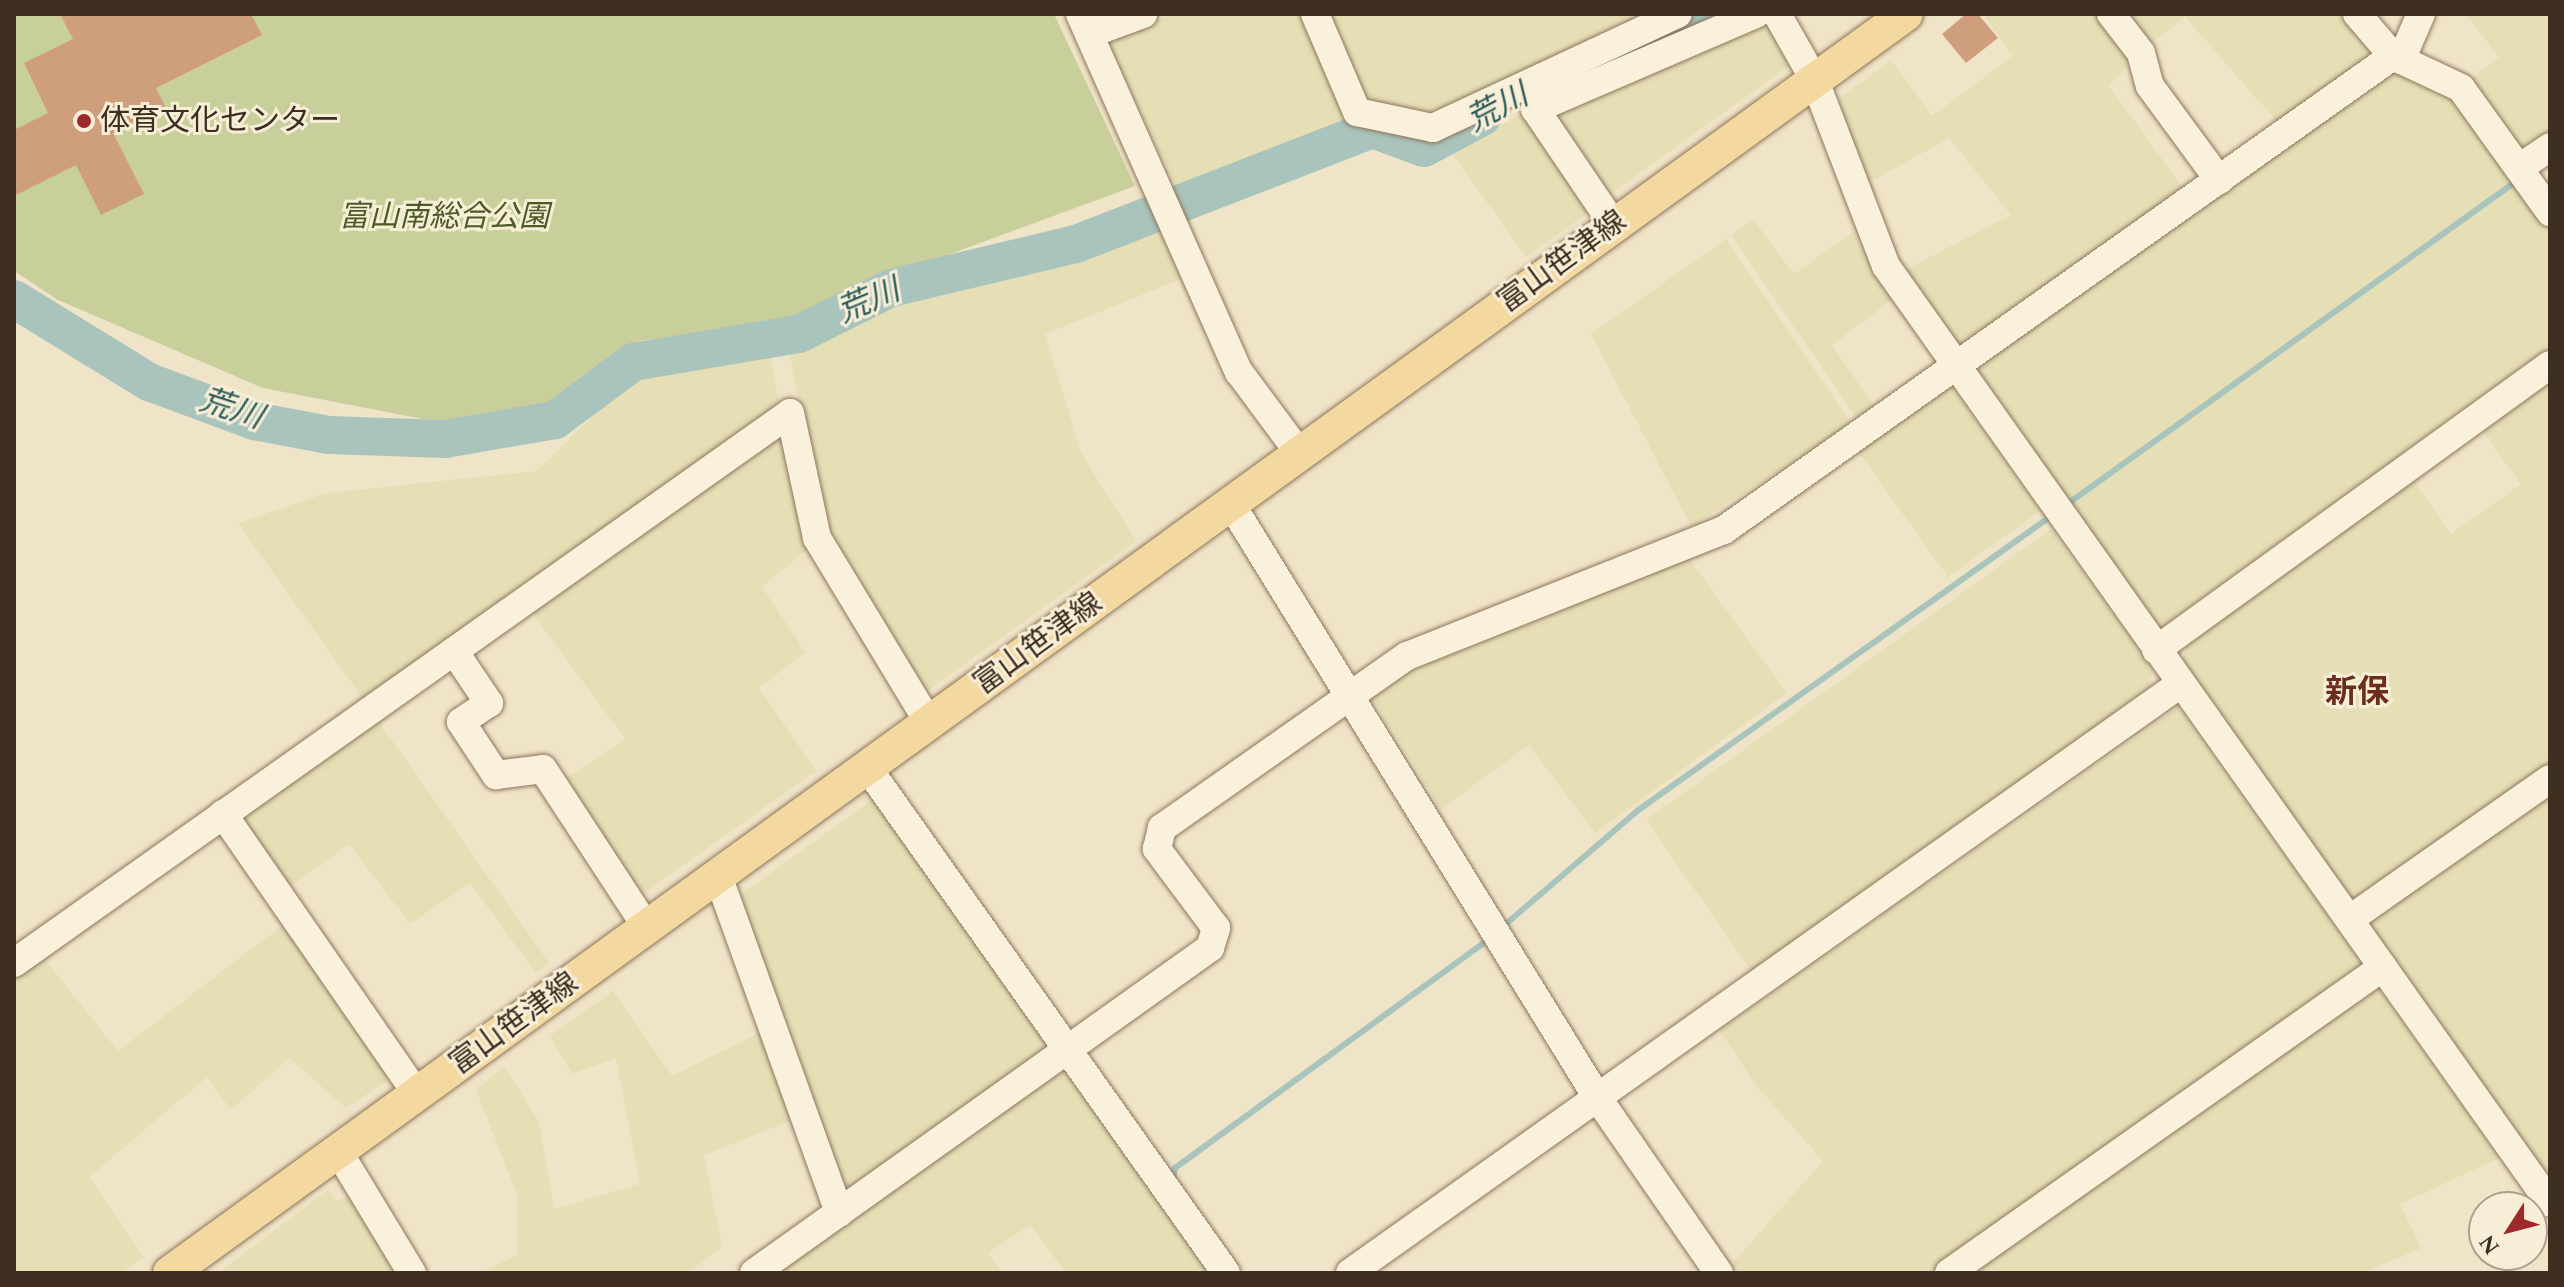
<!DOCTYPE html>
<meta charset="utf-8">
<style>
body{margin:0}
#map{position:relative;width:2564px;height:1287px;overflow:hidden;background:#f0e4c8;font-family:Spectral,"Noto Sans JP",serif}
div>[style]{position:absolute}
.farmland>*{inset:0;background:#e6deb5}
.green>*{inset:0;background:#c9cf9b}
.stream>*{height:6px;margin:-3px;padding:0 3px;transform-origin:3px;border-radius:3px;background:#a9c4bc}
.river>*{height:38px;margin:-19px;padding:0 19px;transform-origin:19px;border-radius:19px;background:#a9c4bc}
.building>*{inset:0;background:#cf9f7d}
.roads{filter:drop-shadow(0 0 2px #8d765c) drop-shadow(0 0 2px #8d765c)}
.minor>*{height:28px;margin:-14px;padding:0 14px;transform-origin:14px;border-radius:14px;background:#faf1dc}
.major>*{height:34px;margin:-17px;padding:0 17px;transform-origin:17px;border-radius:17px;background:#f3d9a0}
.dots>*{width:22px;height:22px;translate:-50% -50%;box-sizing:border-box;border:4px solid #f7eed8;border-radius:50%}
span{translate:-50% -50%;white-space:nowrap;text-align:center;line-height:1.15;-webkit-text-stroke:6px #f7eed8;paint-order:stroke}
.poi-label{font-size:30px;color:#3d2e20}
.left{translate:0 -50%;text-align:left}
.park-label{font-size:30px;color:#4d5a26;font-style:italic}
.street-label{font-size:30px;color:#3d2e20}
.water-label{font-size:32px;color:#2f5d5a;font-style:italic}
.neighbourhood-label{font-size:32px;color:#6b2e1e;font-weight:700}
.frame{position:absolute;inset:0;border:16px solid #3d2e20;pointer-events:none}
.north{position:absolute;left:2468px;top:1191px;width:80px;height:80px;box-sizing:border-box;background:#f7eed8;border:2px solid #ada18e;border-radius:50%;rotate:234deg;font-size:22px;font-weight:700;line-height:32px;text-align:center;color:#3d2e20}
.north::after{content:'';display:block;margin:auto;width:28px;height:36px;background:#9e2a2b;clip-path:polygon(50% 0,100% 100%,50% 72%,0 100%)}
</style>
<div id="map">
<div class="farmland">
<div style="clip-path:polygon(1172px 14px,1308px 14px,1356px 127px,1180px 194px,1106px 40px)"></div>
<div style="clip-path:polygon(1324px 14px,1657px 14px,1434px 122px,1371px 111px)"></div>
<div style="clip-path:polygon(1983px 14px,2098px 14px,2133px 61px,2108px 85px,2184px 189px,1962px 351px,1905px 270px,2011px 215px,1949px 138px,1867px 184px,1839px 99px,1891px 60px,1932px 116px,2013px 56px)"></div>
<div style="clip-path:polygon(2120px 14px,2347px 14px,2382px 55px,2279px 124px,2185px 17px,2146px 47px)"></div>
<div style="clip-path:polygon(2465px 14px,2550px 14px,2550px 139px,2522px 154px,2469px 80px,2499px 57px)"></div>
<div style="clip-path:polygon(1762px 18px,1792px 64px,1606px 197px,1547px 114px)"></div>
<div style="clip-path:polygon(2394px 68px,2452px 91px,2550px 230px,2550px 346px,2158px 630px,1973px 366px)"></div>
<div style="clip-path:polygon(1525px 113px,1589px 212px,1526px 257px,1449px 149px)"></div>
<div style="clip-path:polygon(1753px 219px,1794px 274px,1853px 232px,1892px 300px,1832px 345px,1875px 408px,1858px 420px,1731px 235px)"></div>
<div style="clip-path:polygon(1157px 220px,1183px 278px,1045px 334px,1081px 453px,1136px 541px,923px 694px,825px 537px,789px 351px,898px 295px,1080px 250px)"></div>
<div style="clip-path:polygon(1726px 239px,1852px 425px,1691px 526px,1591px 334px)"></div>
<div style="clip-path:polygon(769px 347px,779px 404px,366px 703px,238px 523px,327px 493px,536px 471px,639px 372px)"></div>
<div style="clip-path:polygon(2550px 382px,2550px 771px,2355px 909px,2183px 660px,2189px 638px,2412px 478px,2451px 534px,2521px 484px,2482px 430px)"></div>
<div style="clip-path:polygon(1951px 385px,2040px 511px,1948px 577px,1857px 450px)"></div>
<div style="clip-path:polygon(779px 431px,787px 435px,808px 548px,762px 587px,805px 652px,759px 688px,816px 771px,640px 896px,565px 779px,625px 739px,530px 610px)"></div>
<div style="clip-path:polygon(2051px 529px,2153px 668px,2148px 695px,1755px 976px,1646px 820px)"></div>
<div style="clip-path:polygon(1689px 559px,1787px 693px,1595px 833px,1529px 745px,1441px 809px,1372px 698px,1422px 662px)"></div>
<div style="clip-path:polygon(2178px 707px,2365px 968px,1935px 1273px,1735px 1273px,1730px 1266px,1823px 1161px,1754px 1083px,1720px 1030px)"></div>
<div style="clip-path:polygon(377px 719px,549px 963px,536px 973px,470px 883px,410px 924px,349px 844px,290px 887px,238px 816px)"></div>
<div style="clip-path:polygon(2550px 792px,2550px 1183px,2367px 925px)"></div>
<div style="clip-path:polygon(876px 797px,1055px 1048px,845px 1196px,736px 898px)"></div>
<div style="clip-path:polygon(283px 925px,393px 1077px,346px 1108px,289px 1058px,231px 1110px,207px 1077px,89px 1177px,144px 1257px,121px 1273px,14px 1273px,14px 976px,42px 956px,118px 1051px)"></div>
<div style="clip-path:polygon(2377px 986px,2499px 1158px,2400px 1204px,2421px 1248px,2362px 1273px,1972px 1273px)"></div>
<div style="clip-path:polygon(613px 991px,672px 1076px,766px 1030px,797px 1118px,704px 1155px,722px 1247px,687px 1273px,479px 1273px,517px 1255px,517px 1194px,476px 1090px,504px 1066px,539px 1122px,554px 1209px,640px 1184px,616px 1058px,572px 1074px,550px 1036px)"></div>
<div style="clip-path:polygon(1067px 1064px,1214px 1273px,1066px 1273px,1030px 1225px,988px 1253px,1002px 1273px,771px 1273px)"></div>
<div style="clip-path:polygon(328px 1190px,337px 1201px,348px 1195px,396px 1273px,218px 1273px)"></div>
</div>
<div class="green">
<div style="clip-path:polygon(14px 14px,1054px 14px,1135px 186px,926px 263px,799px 324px,638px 341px,563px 406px,438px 422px,263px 388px,58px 300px,14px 271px)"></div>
</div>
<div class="stream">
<div style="left:2066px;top:505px;width:557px;rotate:-35.72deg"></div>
<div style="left:1500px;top:929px;width:181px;rotate:-40.7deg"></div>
<div style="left:1637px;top:811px;width:512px;rotate:-35.46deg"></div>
<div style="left:1173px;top:1180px;width:12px;rotate:-81deg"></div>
<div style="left:1175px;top:1168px;width:389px;rotate:-36.1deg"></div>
</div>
<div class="river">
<div style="left:1621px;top:51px;width:109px;rotate:-19.9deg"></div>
<div style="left:14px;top:299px;width:158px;rotate:31.6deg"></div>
<div style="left:149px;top:382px;width:112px;rotate:20.4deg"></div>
<div style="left:254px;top:421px;width:76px;rotate:10.6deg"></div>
<div style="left:329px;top:435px;width:116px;rotate:2deg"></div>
<div style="left:445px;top:439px;width:112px;rotate:-9.8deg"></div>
<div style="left:555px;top:420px;width:97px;rotate:-36.6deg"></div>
<div style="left:633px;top:362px;width:168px;rotate:-9.6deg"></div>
<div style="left:799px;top:334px;width:103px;rotate:-26.6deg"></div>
<div style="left:891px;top:288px;width:190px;rotate:-13.4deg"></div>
<div style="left:1076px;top:244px;width:318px;rotate:-21.2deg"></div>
<div style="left:1372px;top:129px;width:55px;rotate:20.1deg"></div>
<div style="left:1424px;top:148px;width:66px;rotate:-28.1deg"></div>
</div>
<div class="building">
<div style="clip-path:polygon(60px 14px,251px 14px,262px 35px,156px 88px,165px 106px,113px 133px,144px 194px,101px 215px,76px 165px,14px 196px,14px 130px,48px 113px,24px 63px,73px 39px)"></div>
<div style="clip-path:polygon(1966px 14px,1978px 14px,1998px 38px,1966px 63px,1942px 34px)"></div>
</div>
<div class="roads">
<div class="minor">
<div style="left:1080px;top:14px;width:392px;rotate:66.1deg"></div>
<div style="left:1239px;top:372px;width:102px;rotate:53.4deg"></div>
<div style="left:1315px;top:14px;width:107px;rotate:66.8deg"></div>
<div style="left:1357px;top:112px;width:78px;rotate:11.9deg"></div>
<div style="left:1433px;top:128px;width:270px;rotate:-25deg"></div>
<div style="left:1777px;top:14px;width:77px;rotate:60.4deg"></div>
<div style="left:1815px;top:81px;width:198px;rotate:69deg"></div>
<div style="left:1886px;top:266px;width:1148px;rotate:54.68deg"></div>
<div style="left:2111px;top:14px;width:49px;rotate:52.4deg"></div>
<div style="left:2141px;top:53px;width:34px;rotate:75deg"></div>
<div style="left:2150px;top:86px;width:117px;rotate:53.7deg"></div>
<div style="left:2357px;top:14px;width:55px;rotate:49.4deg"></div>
<div style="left:2393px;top:56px;width:75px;rotate:25.2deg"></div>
<div style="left:2461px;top:88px;width:153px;rotate:54.3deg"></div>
<div style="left:1089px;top:34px;width:58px;rotate:-20.3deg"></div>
<div style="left:2401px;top:60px;width:50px;rotate:-66.5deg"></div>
<div style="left:2519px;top:168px;width:37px;rotate:-34deg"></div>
<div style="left:1613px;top:224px;width:139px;rotate:-124.1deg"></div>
<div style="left:1535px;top:109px;width:241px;rotate:-23.3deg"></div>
<div style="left:1231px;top:504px;width:697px;rotate:58.32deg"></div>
<div style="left:1597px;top:1097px;width:214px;rotate:55.3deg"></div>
<div style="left:2156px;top:650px;width:486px;rotate:-35.9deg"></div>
<div style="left:454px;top:651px;width:63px;rotate:56.1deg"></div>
<div style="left:489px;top:703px;width:34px;rotate:146deg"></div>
<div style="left:461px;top:722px;width:64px;rotate:56.6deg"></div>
<div style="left:496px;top:775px;width:47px;rotate:-7.3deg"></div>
<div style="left:543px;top:769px;width:190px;rotate:56.8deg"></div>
<div style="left:867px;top:767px;width:620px;rotate:54.64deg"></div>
<div style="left:223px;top:814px;width:341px;rotate:55.3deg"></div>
<div style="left:718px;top:876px;width:358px;rotate:70.2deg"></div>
<div style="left:2350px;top:919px;width:244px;rotate:-35deg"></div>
<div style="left:14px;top:963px;width:951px;rotate:-35.33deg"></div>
<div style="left:790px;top:413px;width:128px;rotate:77.8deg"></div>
<div style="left:817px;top:538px;width:216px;rotate:58.8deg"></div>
<div style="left:338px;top:1151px;width:143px;rotate:58.8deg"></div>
<div style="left:754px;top:1273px;width:560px;rotate:-35.48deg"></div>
<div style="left:1210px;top:948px;width:21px;rotate:-73deg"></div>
<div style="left:1216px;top:928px;width:99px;rotate:-126.8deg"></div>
<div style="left:1157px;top:849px;width:22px;rotate:-77deg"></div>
<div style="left:1162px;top:828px;width:299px;rotate:-35.1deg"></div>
<div style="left:1407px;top:656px;width:341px;rotate:-21.7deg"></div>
<div style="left:1724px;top:530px;width:820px;rotate:-35.32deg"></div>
<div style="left:1350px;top:1273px;width:1018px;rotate:-35.36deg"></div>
<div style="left:1949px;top:1273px;width:531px;rotate:-35.19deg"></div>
</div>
<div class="major">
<div style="left:170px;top:1273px;width:2144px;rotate:-35.95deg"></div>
</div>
</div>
<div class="dots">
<div style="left:84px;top:121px;background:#9e2a2b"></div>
</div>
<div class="poi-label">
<span class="left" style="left:100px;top:121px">体育文化センター</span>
</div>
<div class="park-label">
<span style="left:444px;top:217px">富山南総合公園</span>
</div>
<div class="street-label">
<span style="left:1562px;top:262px;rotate:-36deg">富山笹津線</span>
<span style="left:1038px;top:644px;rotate:-36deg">富山笹津線</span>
<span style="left:514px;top:1024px;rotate:-36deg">富山笹津線</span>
</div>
<div class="water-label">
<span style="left:1498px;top:109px;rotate:-28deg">荒川</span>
<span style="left:869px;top:302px;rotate:-23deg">荒川</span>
<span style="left:231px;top:410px;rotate:18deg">荒川</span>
</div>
<div class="neighbourhood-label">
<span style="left:2357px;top:693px">新保</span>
</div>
<div class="frame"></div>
<div class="north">N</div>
</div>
